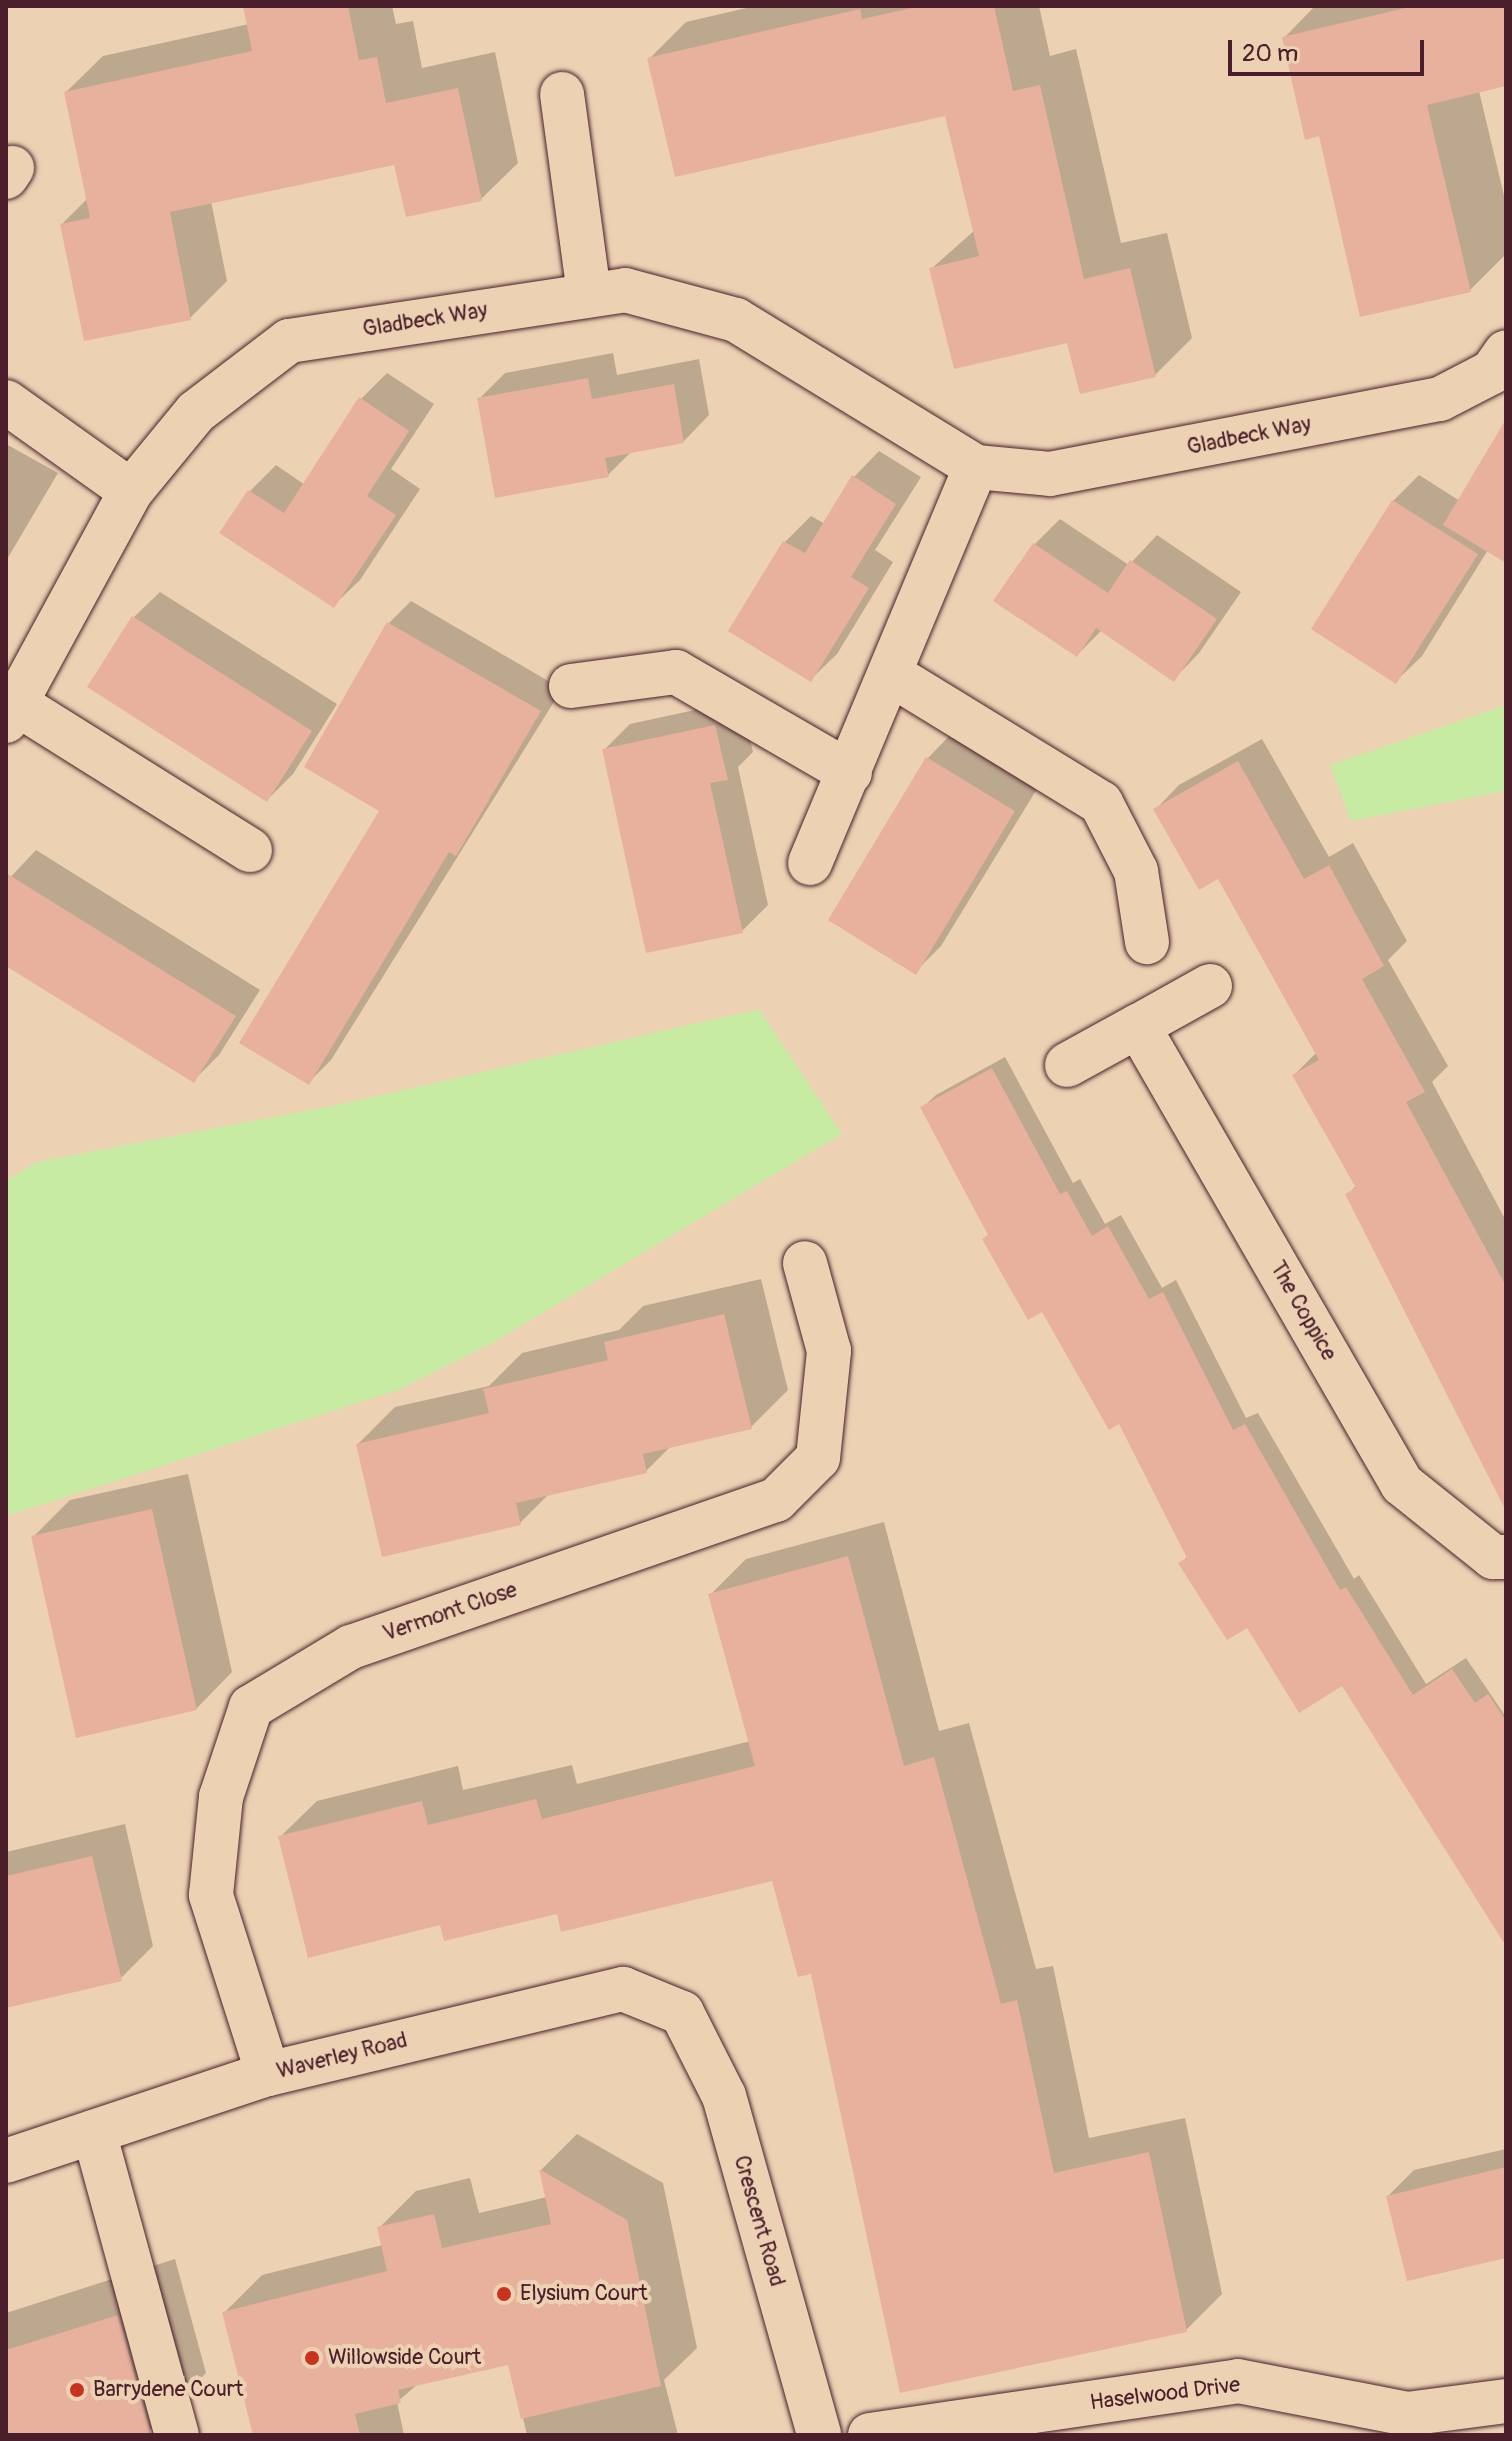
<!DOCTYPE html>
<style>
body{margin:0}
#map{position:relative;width:1512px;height:2441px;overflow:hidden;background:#ecd1b3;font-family:Pangolin,sans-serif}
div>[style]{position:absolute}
.green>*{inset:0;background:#c8eba4}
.shadow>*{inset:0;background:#0003}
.building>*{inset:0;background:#e8b19e}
.roads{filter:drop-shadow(0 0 2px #4a1f2b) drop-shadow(0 0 2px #4a1f2b)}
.minor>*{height:44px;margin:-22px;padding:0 22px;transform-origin:22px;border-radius:22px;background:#ecd1b3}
.dots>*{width:22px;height:22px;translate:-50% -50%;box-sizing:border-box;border:4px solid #ecd1b3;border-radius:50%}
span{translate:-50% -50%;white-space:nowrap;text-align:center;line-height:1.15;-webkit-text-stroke:8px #ecd1b3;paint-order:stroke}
.street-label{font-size:22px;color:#4a1f2b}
.poi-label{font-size:22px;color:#4a1f2b}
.left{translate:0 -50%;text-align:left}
.frame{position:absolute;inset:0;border:8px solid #4a1f2b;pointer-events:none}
.scale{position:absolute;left:1228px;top:40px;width:196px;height:36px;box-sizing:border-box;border:4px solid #4a1f2b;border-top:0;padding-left:10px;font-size:24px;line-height:28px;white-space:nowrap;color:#4a1f2b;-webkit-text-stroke:6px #ecd1b3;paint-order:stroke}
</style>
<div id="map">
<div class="green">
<div style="clip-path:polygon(1506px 705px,1506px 791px,1351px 821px,1330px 765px)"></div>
<div style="clip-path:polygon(759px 1009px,842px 1134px,494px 1342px,398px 1390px,6px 1516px,6px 1181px,36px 1162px,337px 1105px)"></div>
</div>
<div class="shadow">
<div style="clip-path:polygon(245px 6px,392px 6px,396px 24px,413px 21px,422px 68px,495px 52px,518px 163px,481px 199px,396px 162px,211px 201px,227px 281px,190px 318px,62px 224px,88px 198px,66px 92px,103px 56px,249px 24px)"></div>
<div style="clip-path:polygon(755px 6px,1039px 6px,1050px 56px,1076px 49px,1121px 243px,1167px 233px,1192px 338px,1155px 375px,1069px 340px,931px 269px,975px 230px,947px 113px,649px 59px,686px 22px)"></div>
<div style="clip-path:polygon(1315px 6px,1506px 6px,1506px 84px,1479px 91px,1506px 204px,1506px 254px,1470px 290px,1320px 134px,1284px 38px)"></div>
<div style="clip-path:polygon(613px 353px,617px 375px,699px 359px,709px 415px,684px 441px,632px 451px,608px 475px,479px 399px,505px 373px)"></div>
<div style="clip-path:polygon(387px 373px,434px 404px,391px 469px,420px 489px,360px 580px,334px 605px,222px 532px,250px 491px,276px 465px,305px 485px,361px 399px)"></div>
<div style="clip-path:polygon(1506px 438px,1506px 550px,1488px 550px,1422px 656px,1396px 681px,1393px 501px,1419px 475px,1460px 501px)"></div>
<div style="clip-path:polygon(6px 444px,58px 473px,6px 561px)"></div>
<div style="clip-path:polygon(879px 451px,921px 477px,875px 550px,893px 562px,837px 654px,811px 679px,731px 630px,785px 542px,811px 516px,825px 524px,854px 477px)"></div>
<div style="clip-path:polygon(1060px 519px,1129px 565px,1157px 535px,1241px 592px,1199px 653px,1174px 679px,1102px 630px,1077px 655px,1035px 544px)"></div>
<div style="clip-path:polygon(160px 592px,337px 704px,293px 774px,267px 800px,134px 617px)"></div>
<div style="clip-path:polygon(411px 601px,562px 689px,331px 1060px,309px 1082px,382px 810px,306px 766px,389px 623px)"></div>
<div style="clip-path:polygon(741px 700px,753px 752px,738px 767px,768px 905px,742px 931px,604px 750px,630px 724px)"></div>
<div style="clip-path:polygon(953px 732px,1040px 784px,941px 946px,915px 972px,830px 920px,928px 758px)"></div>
<div style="clip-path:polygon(1262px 739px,1329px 857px,1353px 843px,1407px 941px,1388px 960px,1448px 1066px,1432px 1082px,1506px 1221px,1506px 1488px,1347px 1195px,1356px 1186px,1294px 1075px,1317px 1052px,1219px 876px,1156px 809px,1179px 785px)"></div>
<div style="clip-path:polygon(36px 850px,260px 990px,219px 1055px,194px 1080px,6px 963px,6px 882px)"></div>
<div style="clip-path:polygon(1005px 1057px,1073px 1183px,1080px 1179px,1105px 1224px,1121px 1215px,1162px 1288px,1176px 1280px,1246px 1418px,1258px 1413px,1354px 1579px,1359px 1575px,1426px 1684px,1466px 1658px,1506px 1717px,1506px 1940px,1343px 1683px,1247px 1625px,1181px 1563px,1188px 1556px,1120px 1421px,990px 1234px,923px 1107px,936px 1095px)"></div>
<div style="clip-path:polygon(761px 1279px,788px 1390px,751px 1427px,671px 1446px,646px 1471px,550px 1493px,520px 1523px,358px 1444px,395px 1407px,489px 1386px,522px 1353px,619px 1330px,643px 1306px)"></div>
<div style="clip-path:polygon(188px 1474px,232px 1672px,196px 1709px,33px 1537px,70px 1500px)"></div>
<div style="clip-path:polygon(884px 1522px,939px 1731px,969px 1723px,1036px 1969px,1053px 1966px,1089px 2138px,1185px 2118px,1222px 2294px,1186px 2330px,813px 1971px,773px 1878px,559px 1912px,442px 1923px,281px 1836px,317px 1801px,458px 1766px,463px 1790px,572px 1765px,577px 1784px,751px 1741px,710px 1595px,746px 1559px)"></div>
<div style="clip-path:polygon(125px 1824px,153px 1946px,120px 1979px,6px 2005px,6px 1852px)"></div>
<div style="clip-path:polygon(577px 2134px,663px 2183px,697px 2348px,664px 2380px,678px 2435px,527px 2435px,510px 2363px,419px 2383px,397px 2402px,404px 2435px,255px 2435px,225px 2312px,262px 2275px,383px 2245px,379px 2228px,416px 2191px,470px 2178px,479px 2213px,547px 2197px,541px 2170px)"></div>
<div style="clip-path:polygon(1506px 2149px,1506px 2256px,1388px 2196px,1414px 2170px)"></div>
<div style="clip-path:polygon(175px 2259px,206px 2373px,149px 2431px,135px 2435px,6px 2435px,6px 2313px)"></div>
</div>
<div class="building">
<div style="clip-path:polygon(243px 6px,348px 6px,359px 60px,377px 57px,386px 103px,458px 88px,482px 201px,406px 217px,394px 165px,170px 212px,191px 320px,84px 341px,60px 224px,90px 218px,64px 92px,252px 51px)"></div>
<div style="clip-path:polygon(921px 6px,994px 6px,1013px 91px,1040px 85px,1084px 279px,1130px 268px,1156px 377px,1080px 394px,1067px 343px,954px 369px,929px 268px,979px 256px,945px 116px,675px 177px,647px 58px,860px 9px,862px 19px)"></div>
<div style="clip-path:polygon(1414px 6px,1506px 6px,1506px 86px,1427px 105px,1471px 292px,1360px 317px,1319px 136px,1305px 140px,1282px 37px)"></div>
<div style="clip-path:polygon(588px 378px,592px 399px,674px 384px,684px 443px,605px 458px,609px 477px,495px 498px,477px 398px)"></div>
<div style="clip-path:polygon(359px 397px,409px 431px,367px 496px,396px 515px,334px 608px,219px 533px,248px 490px,284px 513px)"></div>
<div style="clip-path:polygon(1506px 419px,1506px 563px,1443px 525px)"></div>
<div style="clip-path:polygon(852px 475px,896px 504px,851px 577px,869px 588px,811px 682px,728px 631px,783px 541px,805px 553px)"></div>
<div style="clip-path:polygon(1392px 500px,1478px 554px,1396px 684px,1311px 629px)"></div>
<div style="clip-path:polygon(1033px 543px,1108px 593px,1130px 560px,1217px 619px,1174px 682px,1096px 628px,1077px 657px,993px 601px)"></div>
<div style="clip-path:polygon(132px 616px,312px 731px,267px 802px,87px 687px)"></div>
<div style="clip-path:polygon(387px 622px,541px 711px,456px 856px,449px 852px,309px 1085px,239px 1043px,379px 811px,304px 767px)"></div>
<div style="clip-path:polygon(715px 725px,728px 780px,710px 783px,743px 933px,646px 953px,602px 749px)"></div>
<div style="clip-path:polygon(926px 757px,1015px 811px,916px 975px,828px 920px)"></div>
<div style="clip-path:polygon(1238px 761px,1304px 879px,1329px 865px,1384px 966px,1362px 979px,1425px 1092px,1406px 1102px,1506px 1286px,1506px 1511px,1345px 1194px,1356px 1188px,1292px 1075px,1319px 1060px,1218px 879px,1199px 890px,1153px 809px)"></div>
<div style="clip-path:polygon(6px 873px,236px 1016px,194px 1083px,6px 966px)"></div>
<div style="clip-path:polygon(992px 1068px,1060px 1194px,1067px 1191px,1092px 1236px,1108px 1226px,1149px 1299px,1163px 1292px,1233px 1430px,1245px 1424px,1340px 1590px,1346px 1587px,1413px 1695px,1452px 1669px,1475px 1703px,1488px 1694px,1506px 1721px,1506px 1946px,1342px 1686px,1299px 1713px,1247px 1628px,1227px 1640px,1178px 1563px,1187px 1558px,1119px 1424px,1109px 1430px,1042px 1312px,1028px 1320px,982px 1239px,988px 1235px,920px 1107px)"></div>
<div style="clip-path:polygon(724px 1314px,752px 1429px,643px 1454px,647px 1473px,516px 1503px,521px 1525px,382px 1557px,356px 1444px,489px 1413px,483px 1389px,608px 1360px,604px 1342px)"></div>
<div style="clip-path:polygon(152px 1509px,197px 1710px,76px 1738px,31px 1536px)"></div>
<div style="clip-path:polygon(848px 1556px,904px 1766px,934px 1757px,1001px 2004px,1017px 2000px,1054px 2173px,1149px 2152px,1187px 2332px,900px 2393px,811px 1974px,798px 1977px,772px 1881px,561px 1932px,557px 1914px,444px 1941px,440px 1925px,308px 1958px,278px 1836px,422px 1801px,428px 1825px,536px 1799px,542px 1819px,755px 1766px,708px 1594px)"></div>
<div style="clip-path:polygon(92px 1856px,122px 1981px,6px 2008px,6px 1876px)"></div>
<div style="clip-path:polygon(1506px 2167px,1506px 2258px,1407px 2281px,1386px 2196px)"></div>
<div style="clip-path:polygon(539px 2169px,627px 2220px,661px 2386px,521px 2419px,508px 2365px,398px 2390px,401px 2403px,355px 2414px,360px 2435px,253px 2435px,222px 2312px,387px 2271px,377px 2227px,434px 2214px,442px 2248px,551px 2224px)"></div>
<div style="clip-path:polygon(118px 2315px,151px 2435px,6px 2435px,6px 2350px)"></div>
</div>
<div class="roads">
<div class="minor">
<div style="left:562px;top:94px;width:203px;rotate:82.3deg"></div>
<div style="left:6px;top:177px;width:11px;rotate:-56deg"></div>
<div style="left:6px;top:402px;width:153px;rotate:35.5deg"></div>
<div style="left:892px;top:675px;width:245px;rotate:31.5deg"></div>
<div style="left:1101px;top:803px;width:76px;rotate:62.8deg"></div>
<div style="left:1136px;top:871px;width:72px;rotate:81.2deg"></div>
<div style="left:571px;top:686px;width:106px;rotate:-7.6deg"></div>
<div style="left:676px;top:672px;width:201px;rotate:30.1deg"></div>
<div style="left:17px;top:704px;width:275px;rotate:32.1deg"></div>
<div style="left:6px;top:721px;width:262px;rotate:-61.5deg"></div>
<div style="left:131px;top:491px;width:102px;rotate:-50.6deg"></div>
<div style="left:196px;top:412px;width:117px;rotate:-37.4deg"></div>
<div style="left:289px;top:341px;width:340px;rotate:-8.6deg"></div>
<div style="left:625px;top:290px;width:115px;rotate:15.1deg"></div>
<div style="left:736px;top:320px;width:281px;rotate:31.5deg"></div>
<div style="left:976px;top:467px;width:74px;rotate:5.4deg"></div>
<div style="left:1050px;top:474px;width:397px;rotate:-10.9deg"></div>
<div style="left:1440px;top:399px;width:59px;rotate:-27.4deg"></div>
<div style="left:1492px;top:372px;width:24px;rotate:-55deg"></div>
<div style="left:810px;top:863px;width:429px;rotate:-67.3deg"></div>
<div style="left:1210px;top:986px;width:82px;rotate:150.9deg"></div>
<div style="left:1138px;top:1026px;width:529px;rotate:60.04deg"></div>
<div style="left:1402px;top:1484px;width:117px;rotate:38.7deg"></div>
<div style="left:1493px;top:1557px;width:13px"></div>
<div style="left:1067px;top:1065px;width:81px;rotate:-28.8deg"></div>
<div style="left:268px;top:2074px;width:188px;rotate:-107.7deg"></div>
<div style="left:211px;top:1895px;width:99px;rotate:-84.2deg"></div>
<div style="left:221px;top:1797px;width:95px;rotate:-71.6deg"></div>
<div style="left:251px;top:1707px;width:117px;rotate:-31deg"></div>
<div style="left:351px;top:1647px;width:450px;rotate:-19.1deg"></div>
<div style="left:776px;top:1500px;width:59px;rotate:-45deg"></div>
<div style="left:818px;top:1458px;width:108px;rotate:-84.1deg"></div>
<div style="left:829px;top:1351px;width:91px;rotate:-105.3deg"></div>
<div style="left:94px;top:2132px;width:314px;rotate:74.7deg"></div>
<div style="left:6px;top:2161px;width:276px;rotate:-18.4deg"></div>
<div style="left:268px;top:2074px;width:365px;rotate:-13.5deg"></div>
<div style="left:623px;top:1989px;width:64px;rotate:22.1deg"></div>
<div style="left:682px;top:2013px;width:93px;rotate:63.2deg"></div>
<div style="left:724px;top:2096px;width:352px;rotate:74.3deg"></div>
<div style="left:870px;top:2435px;width:372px;rotate:-8.3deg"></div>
<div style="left:1238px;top:2381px;width:172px;rotate:11deg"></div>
<div style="left:1407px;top:2414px;width:100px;rotate:-7.5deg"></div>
</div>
</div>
<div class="dots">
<div style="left:504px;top:2294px;background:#c8321e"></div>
<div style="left:312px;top:2358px;background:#c8321e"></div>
<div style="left:77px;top:2390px;background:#c8321e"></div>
</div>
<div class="street-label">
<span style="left:425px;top:320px;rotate:-9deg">Gladbeck Way</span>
<span style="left:1249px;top:436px;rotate:-11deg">Gladbeck Way</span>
<span style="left:1303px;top:1311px;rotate:60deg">The Coppice</span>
<span style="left:450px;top:1612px;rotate:-19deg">Vermont Close</span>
<span style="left:342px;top:2056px;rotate:-14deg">Waverley Road</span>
<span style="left:759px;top:2221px;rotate:74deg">Crescent Road</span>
<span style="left:1165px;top:2394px;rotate:-7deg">Haselwood Drive</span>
</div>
<div class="poi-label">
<span class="left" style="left:520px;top:2294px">Elysium Court</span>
<span class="left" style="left:328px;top:2358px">Willowside Court</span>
<span class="left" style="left:93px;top:2390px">Barrydene Court</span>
</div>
<div class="frame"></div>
<div class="scale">20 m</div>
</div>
